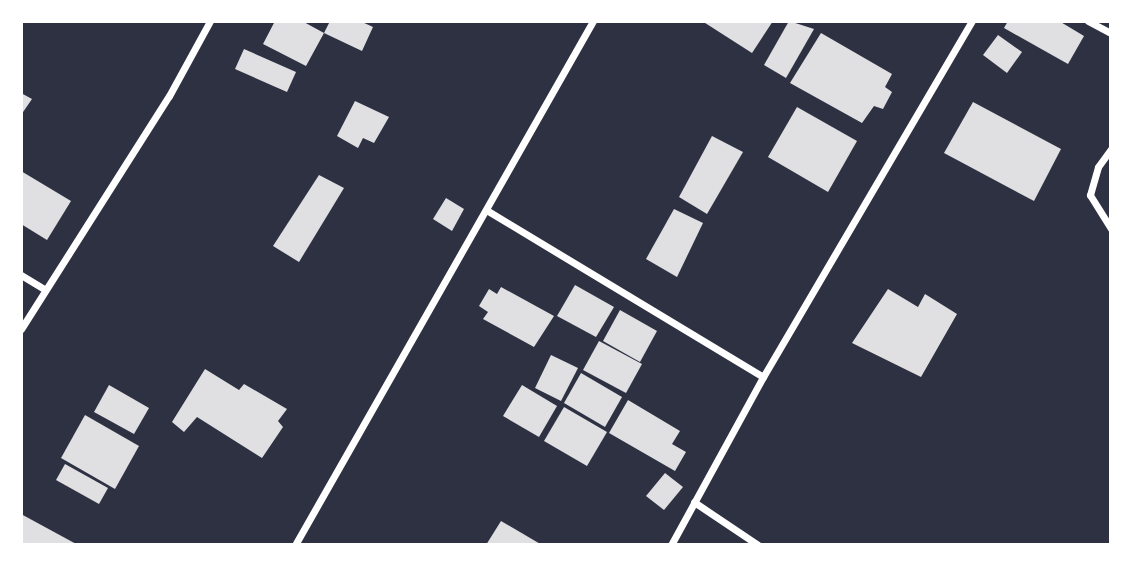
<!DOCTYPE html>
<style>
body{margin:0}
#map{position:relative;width:1132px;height:566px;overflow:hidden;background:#2d3142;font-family:"Nunito Sans",sans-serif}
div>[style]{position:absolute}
.building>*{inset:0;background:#e0e0e3}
.minor>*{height:7px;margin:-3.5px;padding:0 3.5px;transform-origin:3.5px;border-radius:3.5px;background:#fff}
span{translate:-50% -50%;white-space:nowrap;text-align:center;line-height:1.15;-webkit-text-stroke:5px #fff;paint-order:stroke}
.frame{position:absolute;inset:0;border:23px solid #fff;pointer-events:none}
</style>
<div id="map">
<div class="building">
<div style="clip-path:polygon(275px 21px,302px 21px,324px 33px,330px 21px,360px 21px,373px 27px,362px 51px,324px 33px,306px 66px,263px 44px)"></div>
<div style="clip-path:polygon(702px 21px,773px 21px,752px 53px)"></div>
<div style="clip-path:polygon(789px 21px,814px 29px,786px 78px,764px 65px)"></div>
<div style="clip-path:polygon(1008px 21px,1059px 21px,1084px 36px,1068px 64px,1004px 28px)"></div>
<div style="clip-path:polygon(821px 33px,892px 74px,885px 87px,892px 92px,883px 109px,874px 106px,862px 123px,790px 83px)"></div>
<div style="clip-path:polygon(998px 35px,1022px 52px,1007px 73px,983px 55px)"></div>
<div style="clip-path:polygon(244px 49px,296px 72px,287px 92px,235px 69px)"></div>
<div style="clip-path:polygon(21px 93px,32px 99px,21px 115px)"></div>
<div style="clip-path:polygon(355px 101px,389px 117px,374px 143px,363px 138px,358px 148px,337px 136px)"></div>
<div style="clip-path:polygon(973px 102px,1061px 149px,1034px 201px,944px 153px)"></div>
<div style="clip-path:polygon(797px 107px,857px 141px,828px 192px,768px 157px)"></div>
<div style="clip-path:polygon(712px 136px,743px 152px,707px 214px,679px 197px)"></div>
<div style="clip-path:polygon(21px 171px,71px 201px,47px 240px,21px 224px)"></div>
<div style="clip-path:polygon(319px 175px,344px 188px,299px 262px,273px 246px)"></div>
<div style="clip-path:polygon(446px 198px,464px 209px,452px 231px,433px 219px)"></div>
<div style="clip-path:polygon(674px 209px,703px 223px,677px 277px,646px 259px)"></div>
<div style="clip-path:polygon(575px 285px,614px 307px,596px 337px,557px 316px)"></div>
<div style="clip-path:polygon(501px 287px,554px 316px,534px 347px,483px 319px,488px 312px,479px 306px,489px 289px,497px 294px)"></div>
<div style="clip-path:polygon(888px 289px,918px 307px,925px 294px,957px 314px,921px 377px,852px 343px)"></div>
<div style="clip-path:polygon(620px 310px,657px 331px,640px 362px,603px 341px)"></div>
<div style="clip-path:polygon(599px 341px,642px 364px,626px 393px,583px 370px)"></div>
<div style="clip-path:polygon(551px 355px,578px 368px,561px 401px,535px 388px)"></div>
<div style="clip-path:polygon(205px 369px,239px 390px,244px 384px,287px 409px,278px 421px,283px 427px,262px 458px,197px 417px,184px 432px,172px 422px)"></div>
<div style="clip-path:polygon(581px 373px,622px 397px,605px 427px,564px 403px)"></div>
<div style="clip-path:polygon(109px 385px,149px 408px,134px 434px,94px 412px)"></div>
<div style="clip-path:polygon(522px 385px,557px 406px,539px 437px,503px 416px)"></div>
<div style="clip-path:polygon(628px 400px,680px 431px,672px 444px,686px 452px,675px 471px,609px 433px)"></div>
<div style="clip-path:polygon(564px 407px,607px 432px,587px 466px,544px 441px)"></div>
<div style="clip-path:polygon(85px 415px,139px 446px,115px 489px,61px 458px)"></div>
<div style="clip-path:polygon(65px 464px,108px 488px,99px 504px,56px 480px)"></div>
<div style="clip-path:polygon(665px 473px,683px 487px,664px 510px,646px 496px)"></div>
<div style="clip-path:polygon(21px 514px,78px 545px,21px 545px)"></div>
<div style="clip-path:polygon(501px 521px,542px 545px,486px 545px)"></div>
</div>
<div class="minor">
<div style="left:1088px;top:21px;width:26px;rotate:28deg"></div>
<div style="left:1111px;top:149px;width:22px;rotate:126deg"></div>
<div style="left:1098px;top:167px;width:29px;rotate:106deg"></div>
<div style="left:1090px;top:195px;width:40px;rotate:58deg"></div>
<div style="left:488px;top:211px;width:321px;rotate:31.1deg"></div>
<div style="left:21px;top:275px;width:27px;rotate:31deg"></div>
<div style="left:21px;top:329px;width:276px;rotate:-57.6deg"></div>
<div style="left:169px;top:96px;width:85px;rotate:-61.3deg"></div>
<div style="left:694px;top:502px;width:77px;rotate:33.9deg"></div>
<div style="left:295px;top:545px;width:603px;rotate:-60.37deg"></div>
<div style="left:671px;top:545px;width:192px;rotate:-61.3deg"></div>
<div style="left:763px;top:377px;width:413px;rotate:-59.6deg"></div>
</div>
<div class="frame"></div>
</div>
